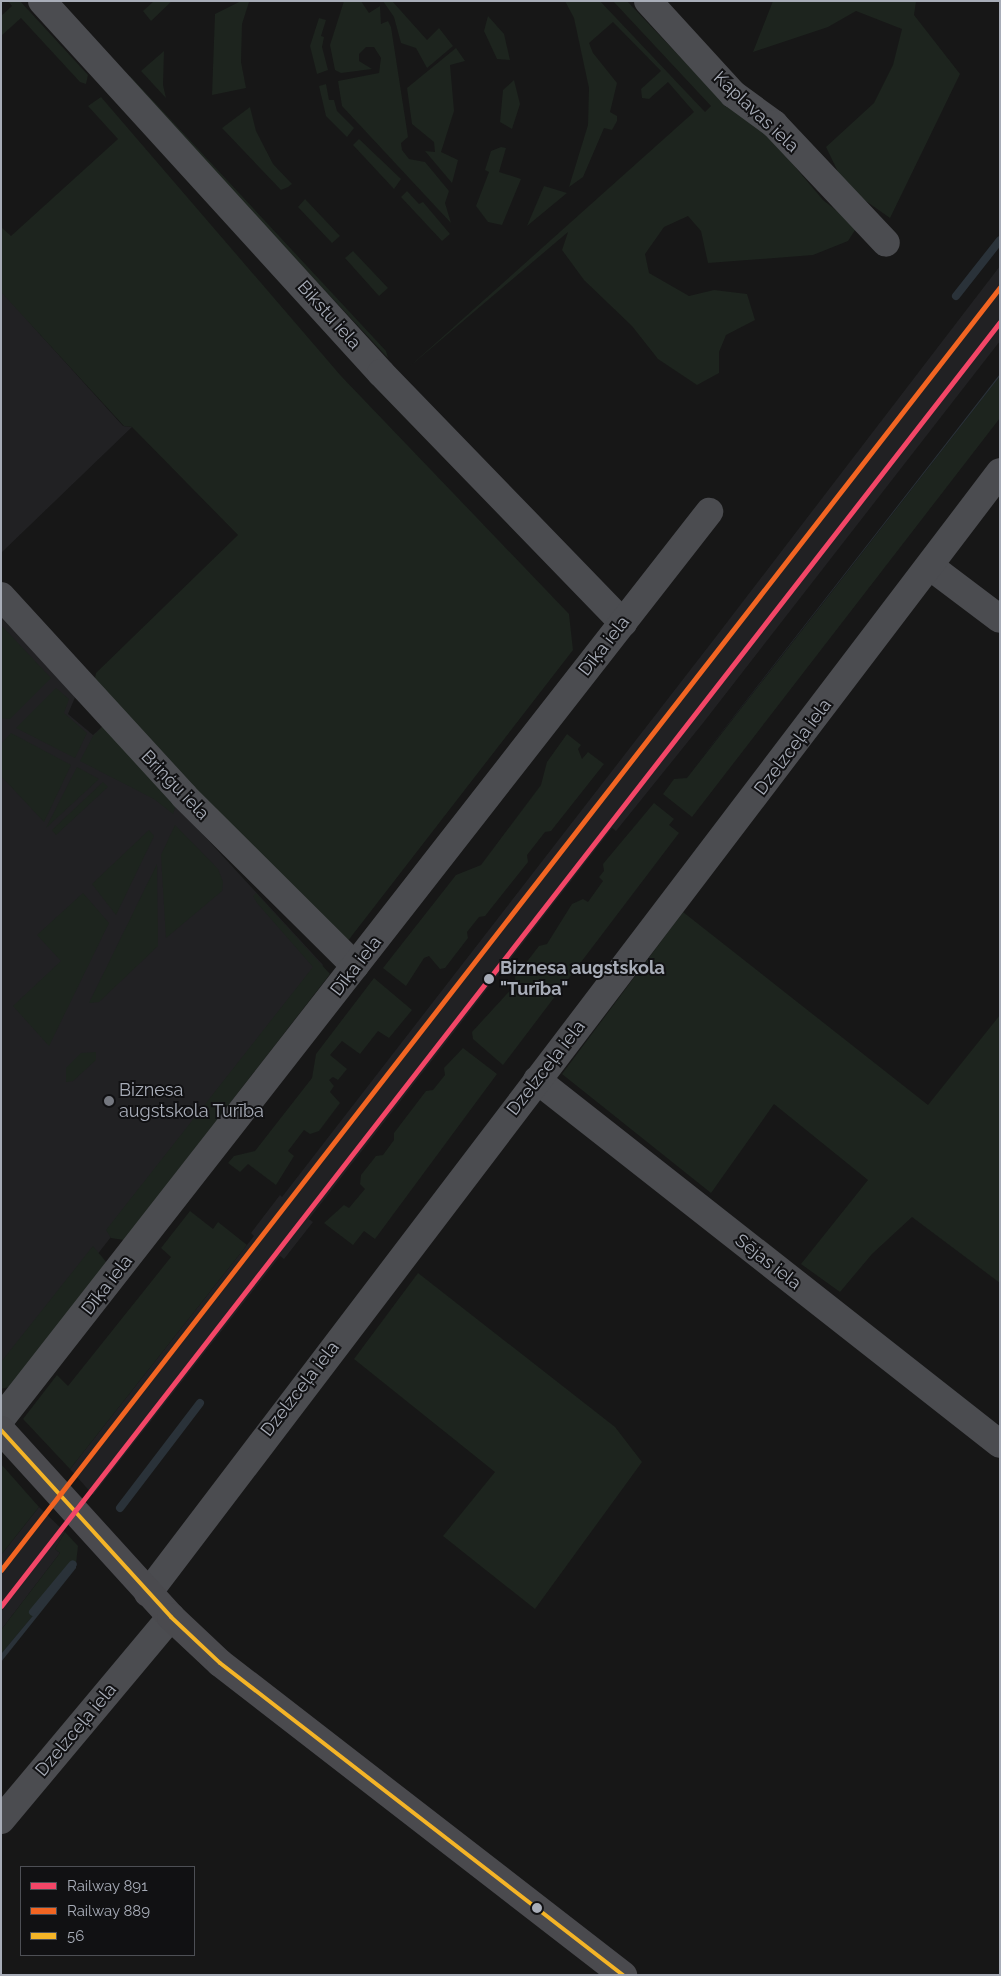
<!DOCTYPE html>
<meta charset="utf-8">
<style>
body{margin:0}
#map{position:relative;width:1001px;height:1976px;overflow:hidden;background:#171717;font-family:Raleway,sans-serif}
div>[style]{position:absolute}
.built>*{inset:0;background:#212123}
.green>*{inset:0;background:#1d241e}
.water>*{inset:0;background:#2a3239}
.stream>*{height:8px;margin:-4px;padding:0 4px;transform-origin:4px;border-radius:4px;background:#2a3239}
.minor>*{height:28px;margin:-14px;padding:0 14px;transform-origin:14px;border-radius:14px;background:#4b4c50}
.secondary>*{height:28px;margin:-14px;padding:0 14px;transform-origin:14px;border-radius:14px;background:#4a4a4e}
.bus-1>*{height:4px;margin:-2px;padding:0 2px;transform-origin:2px;border-radius:2px;background:#f4b427}
.rail-1>*{height:5px;margin:-2.5px;padding:0 2.5px;transform-origin:2.5px;border-radius:2.5px;background:#f34667}
.rail-2>*{height:5px;margin:-2.5px;padding:0 2.5px;transform-origin:2.5px;border-radius:2.5px;background:#f26522}
.dots>*{width:14px;height:14px;translate:-50% -50%;box-sizing:border-box;border:2px solid #111113;border-radius:50%}
span{translate:-50% -50%;white-space:nowrap;text-align:center;line-height:1.15;-webkit-text-stroke:4px #111113;paint-order:stroke}
.street-label{font-size:18px;color:#a8adb8}
.stop-label{font-size:18px;color:#a8adb8;font-weight:700}
.left{translate:0 -50%;text-align:left}
.poi-label{font-size:18px;color:#a8adb8}
.frame{position:absolute;inset:0;border:2px solid #a8adb8;pointer-events:none}
.legend{position:absolute;left:20px;top:1866px;width:175px;height:90px;box-sizing:border-box;background:#111113;border:1px solid #4d4f55;margin:0;padding:6px 9px;list-style:none;font-size:15px;color:#a8adb8}
.legend li{display:flex;align-items:center;gap:10px;height:25px}
.legend b{width:25px;border:1px solid #4d4f55}
</style>
<div id="map">
<div class="built">
<div style="clip-path:polygon(1px 235px,29px 322px,123px 426px,132px 427px,1px 553px)"></div>
<div style="clip-path:polygon(1000px 266px,1000px 341px,703px 723px,616px 831px,612px 828px,309px 1219px,313px 1222px,284px 1259px,280px 1256px,273px 1265px,93px 1495px,70px 1469px,247px 1245px,254px 1236px,251px 1233px,280px 1195px,282px 1197px,715px 638px)"></div>
<div style="clip-path:polygon(1px 615px,76px 695px,68px 714px,93px 735px,103px 726px,323px 965px,1px 1378px)"></div>
<div style="clip-path:polygon(39px 1507px,65px 1532px,55px 1549px,60px 1553px,1px 1630px,1px 1555px)"></div>
</div>
<div class="green">
<div style="clip-path:polygon(8px 1px,20px 1px,88px 75px,86px 84px,80px 82px,21px 18px,1px 36px,1px 16px,12px 6px)"></div>
<div style="clip-path:polygon(154px 1px,172px 1px,151px 21px,143px 11px)"></div>
<div style="clip-path:polygon(241px 1px,249px 2px,242px 24px,241px 62px,246px 88px,212px 95px,215px 14px)"></div>
<div style="clip-path:polygon(344px 1px,361px 1px,369px 13px,380px 6px,381px 24px,388px 21px,391px 27px,408px 137px,401px 143px,402px 150px,409px 159px,425px 162px,449px 191px,445px 203px,451px 223px,342px 106px,338px 81px,379px 73px,381px 58px,374px 47px,366px 47px,359px 54px,359px 61px,372px 69px,341px 73px,335px 70px,330px 45px)"></div>
<div style="clip-path:polygon(383px 1px,392px 1px,427px 40px,439px 28px,453px 46px,427px 68px,416px 48px,401px 43px,394px 17px)"></div>
<div style="clip-path:polygon(565px 1px,600px 1px,705px 112px,711px 106px,613px 1px,627px 1px,721px 100px,758px 123px,823px 200px,857px 227px,848px 241px,813px 255px,708px 263px,701px 231px,688px 216px,664px 227px,645px 254px,649px 273px,689px 296px,714px 290px,747px 294px,755px 320px,726px 335px,719px 352px,719px 373px,697px 385px,658px 359px,632px 326px,584px 280px,562px 250px,568px 232px,409px 367px,694px 112px,668px 82px,649px 99px,642px 98px,641px 89px,661px 71px,613px 22px,589px 43px,593px 53px,617px 83px,610px 112px,617px 116px,617px 121px,612px 130px,604px 128px,583px 177px,569px 187px,588px 125px,589px 88px,574px 18px)"></div>
<div style="clip-path:polygon(773px 1px,916px 1px,914px 15px,960px 74px,890px 218px,863px 199px,840px 176px,826px 147px,874px 103px,893px 65px,902px 29px,856px 11px,828px 27px,753px 52px)"></div>
<div style="clip-path:polygon(488px 16px,504px 34px,510px 60px,497px 59px,484px 31px)"></div>
<div style="clip-path:polygon(319px 18px,326px 20px,321px 36px,324px 37px,322px 47px,328px 70px,317px 74px,310px 46px)"></div>
<div style="clip-path:polygon(456px 48px,465px 61px,450px 65px,454px 111px,441px 152px,458px 160px,452px 183px,425px 151px,435px 152px,434px 142px,412px 124px,407px 88px)"></div>
<div style="clip-path:polygon(164px 51px,163px 85px,166px 98px,141px 71px)"></div>
<div style="clip-path:polygon(130px 76px,386px 351px,388px 358px,128px 80px)"></div>
<div style="clip-path:polygon(514px 80px,520px 104px,512px 129px,500px 122px,503px 90px)"></div>
<div style="clip-path:polygon(326px 84px,329px 100px,334px 100px,337px 111px,354px 128px,347px 137px,326px 116px,319px 86px)"></div>
<div style="clip-path:polygon(101px 97px,341px 376px,569px 614px,573px 650px,347px 942px,328px 927px,94px 683px,96px 673px,238px 535px,132px 427px,124px 426px,1px 292px,1px 227px,11px 236px,118px 139px,88px 106px)"></div>
<div style="clip-path:polygon(250px 107px,256px 131px,273px 164px,292px 184px,288px 187px,281px 190px,222px 128px)"></div>
<div style="clip-path:polygon(359px 139px,401px 179px,394px 189px,353px 145px)"></div>
<div style="clip-path:polygon(501px 147px,506px 148px,499px 172px,521px 179px,502px 225px,488px 222px,476px 206px,489px 172px,485px 170px,491px 151px)"></div>
<div style="clip-path:polygon(544px 186px,567px 193px,527px 226px)"></div>
<div style="clip-path:polygon(407px 191px,419px 204px,423px 202px,450px 234px,442px 241px,401px 197px)"></div>
<div style="clip-path:polygon(305px 199px,340px 236px,332px 243px,298px 207px)"></div>
<div style="clip-path:polygon(353px 251px,388px 288px,379px 296px,345px 258px)"></div>
<div style="clip-path:polygon(1000px 376px,1000px 418px,692px 817px,663px 794px,674px 779px,687px 778px)"></div>
<div style="clip-path:polygon(1px 625px,51px 678px,10px 719px,1px 718px)"></div>
<div style="clip-path:polygon(56px 688px,69px 699px,64px 713px,87px 733px,75px 758px,16px 728px)"></div>
<div style="clip-path:polygon(103px 726px,176px 805px,173px 814px,154px 799px,80px 761px,93px 736px)"></div>
<div style="clip-path:polygon(11px 733px,71px 765px,44px 822px,1px 776px,1px 744px)"></div>
<div style="clip-path:polygon(567px 734px,581px 745px,578px 749px,582px 759px,588px 752px,604px 764px,551px 831px,545px 832px,527px 855px,528px 862px,485px 916px,479px 917px,467px 932px,468px 938px,445px 968px,440px 969px,429px 956px,424px 958px,406px 986px,383px 968px,456px 875px,481px 865px,541px 785px,547px 762px)"></div>
<div style="clip-path:polygon(77px 767px,99px 779px,46px 828px)"></div>
<div style="clip-path:polygon(103px 782px,108px 787px,56px 835px,52px 830px)"></div>
<div style="clip-path:polygon(654px 803px,674px 819px,669px 825px,679px 833px,503px 1065px,473px 1039px,472px 1032px,516px 984px,515px 977px,539px 946px,547px 944px,572px 904px,583px 899px,588px 902px,603px 881px,599px 877px,604px 871px,603px 864px)"></div>
<div style="clip-path:polygon(175px 825px,218px 869px,223px 882px,222px 891px,166px 938px,161px 855px)"></div>
<div style="clip-path:polygon(149px 830px,154px 836px,116px 915px,92px 884px)"></div>
<div style="clip-path:polygon(157px 864px,158px 946px,99px 1002px,89px 1003px)"></div>
<div style="clip-path:polygon(83px 893px,109px 923px,49px 1046px,13px 1006px,61px 961px,37px 935px)"></div>
<div style="clip-path:polygon(256px 893px,330px 974px,124px 1240px,111px 1238px,106px 1230px,313px 967px,257px 903px,253px 896px)"></div>
<div style="clip-path:polygon(683px 912px,928px 1105px,1000px 1015px,1000px 1283px,912px 1217px,872px 1254px,840px 1292px,801px 1264px,868px 1180px,774px 1104px,711px 1193px,562px 1074px)"></div>
<div style="clip-path:polygon(374px 978px,412px 1010px,389px 1038px,378px 1031px,360px 1054px,342px 1041px,330px 1055px,347px 1069px,338px 1080px,333px 1077px,329px 1080px,334px 1086px,330px 1092px,340px 1103px,319px 1131px,310px 1134px,304px 1130px,288px 1151px,294px 1156px,276px 1185px,248px 1164px,240px 1172px,228px 1163px,234px 1156px,255px 1151px,312px 1078px,316px 1054px)"></div>
<div style="clip-path:polygon(463px 1048px,497px 1074px,375px 1239px,364px 1231px,353px 1245px,324px 1223px,344px 1205px,349px 1208px,365px 1189px,360px 1184px,361px 1175px,376px 1156px,383px 1155px,394px 1140px,394px 1133px,426px 1091px,433px 1090px,445px 1075px,444px 1068px)"></div>
<div style="clip-path:polygon(96px 1052px,96px 1060px,73px 1081px,66px 1082px,66px 1068px,81px 1053px)"></div>
<div style="clip-path:polygon(190px 1211px,213px 1229px,218px 1222px,247px 1245px,70px 1469px,23px 1419px,57px 1375px,68px 1386px,171px 1257px,161px 1248px)"></div>
<div style="clip-path:polygon(93px 1246px,107px 1263px,13px 1386px,1px 1389px,1px 1362px)"></div>
<div style="clip-path:polygon(418px 1273px,615px 1427px,642px 1462px,535px 1609px,443px 1536px,495px 1472px,354px 1359px)"></div>
<div style="clip-path:polygon(1px 1464px,39px 1507px,1px 1555px)"></div>
<div style="clip-path:polygon(65px 1532px,78px 1546px,76px 1564px,1px 1654px,1px 1630px,60px 1553px,55px 1549px)"></div>
</div>
<div class="water">
<div style="clip-path:polygon(1000px 374px,1000px 376px,686px 778px)"></div>
<div style="clip-path:polygon(76px 1564px,76px 1568px,1px 1662px,1px 1654px)"></div>
</div>
<div class="stream">
<div style="left:956px;top:296px;width:71px;rotate:-51.8deg"></div>
<div style="left:120px;top:1508px;width:132px;rotate:-52.7deg"></div>
<div style="left:33px;top:1612px;width:62px;rotate:-50.2deg"></div>
</div>
<div class="minor">
<div style="left:42px;top:1px;width:503px;rotate:47.66deg"></div>
<div style="left:381px;top:373px;width:348px;rotate:45.9deg"></div>
<div style="left:648px;top:1px;width:126px;rotate:47.6deg"></div>
<div style="left:733px;top:94px;width:51px;rotate:36.2deg"></div>
<div style="left:774px;top:124px;width:163px;rotate:46.7deg"></div>
<div style="left:931px;top:567px;width:86px;rotate:37deg"></div>
<div style="left:1px;top:596px;width:271px;rotate:47.5deg"></div>
<div style="left:184px;top:796px;width:241px;rotate:44.8deg"></div>
<div style="left:537px;top:1080px;width:589px;rotate:38.17deg"></div>
<div style="left:1px;top:1419px;width:1151px;rotate:-52.02deg"></div>
<div style="left:148px;top:1593px;width:1408px;rotate:-52.76deg"></div>
<div style="left:1px;top:1820px;width:265px;rotate:-50.1deg"></div>
</div>
<div class="secondary">
<div style="left:1px;top:1430px;width:253px;rotate:47.7deg"></div>
<div style="left:171px;top:1617px;width:67px;rotate:43.2deg"></div>
<div style="left:220px;top:1663px;width:510px;rotate:37.75deg"></div>
</div>
<div class="bus-1">
<div style="left:1px;top:1430px;width:253px;rotate:47.7deg"></div>
<div style="left:171px;top:1617px;width:67px;rotate:43.2deg"></div>
<div style="left:220px;top:1663px;width:510px;rotate:37.75deg"></div>
</div>
<div class="rail-1">
<div style="left:1px;top:1606px;width:1627px;rotate:-52.12deg"></div>
</div>
<div class="rail-2">
<div style="left:1px;top:1570px;width:1626px;rotate:-52.09deg"></div>
</div>
<div class="dots">
<div style="left:489px;top:979px;background:#a8adb8"></div>
<div style="left:109px;top:1101px;background:#757880"></div>
<div style="left:537px;top:1908px;background:#a8adb8"></div>
</div>
<div class="street-label">
<span style="left:756px;top:112px;rotate:43deg">Kaplavas iela</span>
<span style="left:329px;top:315px;rotate:48deg">Bikstu iela</span>
<span style="left:604px;top:646px;rotate:-52deg">Dīķa iela</span>
<span style="left:793px;top:747px;rotate:-53deg">Dzelzceļa iela</span>
<span style="left:175px;top:785px;rotate:46deg">Briņģu iela</span>
<span style="left:356px;top:966px;rotate:-52deg">Dīķa iela</span>
<span style="left:546px;top:1068px;rotate:-52deg">Dzelzceļa iela</span>
<span style="left:768px;top:1262px;rotate:38deg">Sējas iela</span>
<span style="left:107px;top:1285px;rotate:-52deg">Dīķa iela</span>
<span style="left:300px;top:1389px;rotate:-52deg">Dzelzceļa iela</span>
<span style="left:76px;top:1730px;rotate:-50deg">Dzelzceļa iela</span>
</div>
<div class="stop-label">
<span class="left" style="left:500px;top:979px">Biznesa augstskola<br>"Turība"</span>
</div>
<div class="poi-label">
<span class="left" style="left:119px;top:1101px">Biznesa<br>augstskola Turība</span>
</div>
<div class="frame"></div>
<ul class="legend">
<li><b style="height:6px;background:#f34667"></b>Railway 891</li>
<li><b style="height:6px;background:#f26522"></b>Railway 889</li>
<li><b style="height:6px;background:#f4b427"></b>56</li>
</ul>
</div>
